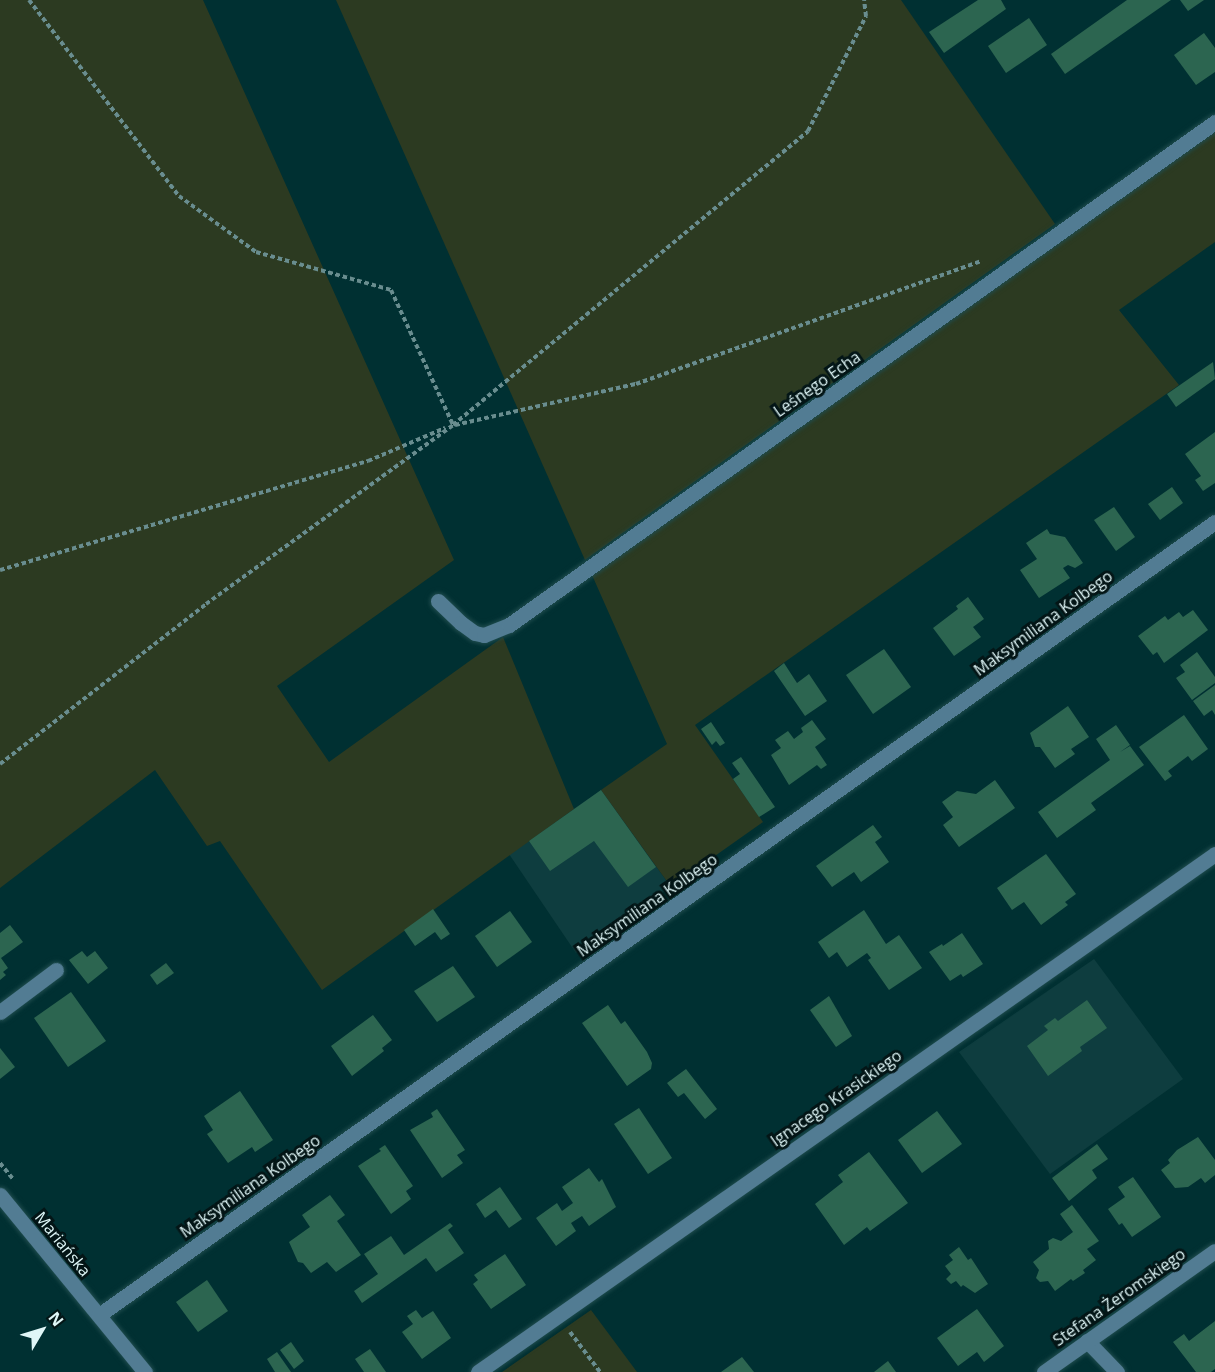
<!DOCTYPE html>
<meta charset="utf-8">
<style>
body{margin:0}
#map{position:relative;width:1215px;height:1372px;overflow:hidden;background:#003032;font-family:"Open Sans",sans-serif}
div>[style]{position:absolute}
.built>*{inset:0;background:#0e3d3f}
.green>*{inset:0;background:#2c3a21}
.building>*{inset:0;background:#2c6550}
.path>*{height:4px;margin-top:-2px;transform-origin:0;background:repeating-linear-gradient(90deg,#698d8f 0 4.5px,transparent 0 7.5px)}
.roads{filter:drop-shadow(0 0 2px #1f4c4e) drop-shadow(0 0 2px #1f4c4e)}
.minor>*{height:15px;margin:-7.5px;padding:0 7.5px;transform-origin:7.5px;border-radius:7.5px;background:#527c93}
span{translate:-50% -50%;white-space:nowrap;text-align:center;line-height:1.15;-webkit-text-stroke:6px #031516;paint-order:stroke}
.street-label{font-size:16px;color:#dff6f7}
.north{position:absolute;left:12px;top:1300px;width:60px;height:60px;-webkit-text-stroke:4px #031516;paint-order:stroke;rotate:52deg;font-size:16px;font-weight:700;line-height:24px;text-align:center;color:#dff6f7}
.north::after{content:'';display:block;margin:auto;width:21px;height:27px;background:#dff6f7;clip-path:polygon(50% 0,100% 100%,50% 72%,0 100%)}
</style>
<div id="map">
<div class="built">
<div style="clip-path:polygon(601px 790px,671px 887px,576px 953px,509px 854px)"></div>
<div style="clip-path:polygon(1094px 959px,1183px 1079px,1050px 1174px,959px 1052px)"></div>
</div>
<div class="green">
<div style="clip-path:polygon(0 0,203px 0,454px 560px,277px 686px,329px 762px,503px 637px,574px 809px,322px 990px,220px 841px,207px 846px,155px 770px,0 888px)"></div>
<div style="clip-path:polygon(336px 0,901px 0,1055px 224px,585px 560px)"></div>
<div style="clip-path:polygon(1215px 130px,1215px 242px,1119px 310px,1179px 385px,695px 725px,763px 822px,671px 887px,601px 790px,667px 744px,592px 575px)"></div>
<div style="clip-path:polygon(591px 1310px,637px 1372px,502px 1372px)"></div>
</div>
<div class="building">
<div style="clip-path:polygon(978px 0,1001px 0,1006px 9px,944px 53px,929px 32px)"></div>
<div style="clip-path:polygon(1127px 0,1171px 0,1065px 74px,1051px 54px)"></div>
<div style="clip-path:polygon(1180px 0,1204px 0,1188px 11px)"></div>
<div style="clip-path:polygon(1029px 18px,1047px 45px,1006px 73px,988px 46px)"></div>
<div style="clip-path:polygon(1204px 33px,1215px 48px,1215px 72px,1196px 85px,1174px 55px)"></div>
<div style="clip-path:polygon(1213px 362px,1215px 379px,1176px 407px,1167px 394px)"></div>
<div style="clip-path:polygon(1215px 432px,1215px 483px,1203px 491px,1195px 480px,1201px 476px,1185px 454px)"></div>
<div style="clip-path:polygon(1172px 487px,1183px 503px,1160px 520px,1148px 504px)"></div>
<div style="clip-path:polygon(1114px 507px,1135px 537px,1116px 551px,1094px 520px)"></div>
<div style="clip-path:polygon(1047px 529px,1050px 534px,1065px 537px,1083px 563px,1075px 568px,1068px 565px,1063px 568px,1070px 578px,1039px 598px,1020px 570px,1037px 559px,1026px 543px)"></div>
<div style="clip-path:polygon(968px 597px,984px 619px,973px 627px,981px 637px,954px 656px,933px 628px,958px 609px,956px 606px)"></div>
<div style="clip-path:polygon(1193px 610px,1208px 630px,1164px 663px,1157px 652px,1153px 655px,1138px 636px,1165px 616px,1168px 620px,1179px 612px,1183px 617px)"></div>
<div style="clip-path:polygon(884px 649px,911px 687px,873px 714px,846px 675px)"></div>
<div style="clip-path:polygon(1197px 652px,1215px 677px,1215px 683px,1192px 700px,1176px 678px,1185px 672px,1180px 665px)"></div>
<div style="clip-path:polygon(784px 663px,797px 683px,809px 674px,827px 701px,805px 716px,774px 671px)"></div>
<div style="clip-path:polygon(1215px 685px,1215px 715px,1212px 710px,1204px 716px,1193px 701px)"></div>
<div style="clip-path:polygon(1068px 706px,1089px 737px,1071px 749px,1075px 754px,1055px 768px,1040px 747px,1035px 747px,1030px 733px)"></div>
<div style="clip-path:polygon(1184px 715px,1208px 749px,1192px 761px,1188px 756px,1168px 771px,1172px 776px,1165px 781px,1139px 747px)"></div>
<div style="clip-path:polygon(812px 720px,826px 739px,815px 747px,827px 765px,821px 769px,817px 765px,789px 785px,771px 755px,781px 748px,775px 740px,788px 731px,794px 739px,803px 732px,801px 728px)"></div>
<div style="clip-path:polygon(711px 722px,725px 743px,720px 746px,716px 741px,712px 745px,701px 729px)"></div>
<div style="clip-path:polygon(1116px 725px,1130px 745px,1120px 752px,1130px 746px,1144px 765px,1091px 803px,1096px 810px,1057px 838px,1038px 812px,1110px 760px,1096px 739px)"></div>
<div style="clip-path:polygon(741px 757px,775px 807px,759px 817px,733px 779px,740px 774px,732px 763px)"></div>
<div style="clip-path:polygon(995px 780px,1015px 808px,959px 847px,943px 825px,953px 817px,942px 802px,957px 791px,976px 794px)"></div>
<div style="clip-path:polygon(601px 790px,656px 867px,628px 887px,594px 841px,550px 871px,529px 841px)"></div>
<div style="clip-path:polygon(873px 825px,882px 837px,875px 842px,889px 862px,861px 882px,854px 872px,832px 887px,816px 866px)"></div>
<div style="clip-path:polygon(1046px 854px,1076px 894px,1065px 902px,1068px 905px,1041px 925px,1024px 902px,1012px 910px,997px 888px)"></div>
<div style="clip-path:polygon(433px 909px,450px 934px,441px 940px,435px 932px,415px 946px,404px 930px)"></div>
<div style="clip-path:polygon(864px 910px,886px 944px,899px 935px,922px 968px,889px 990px,868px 960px,871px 958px,867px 953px,847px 967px,837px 952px,829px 958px,818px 942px)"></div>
<div style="clip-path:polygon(510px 911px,532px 942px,497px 967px,475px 936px)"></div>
<div style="clip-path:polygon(10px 925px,23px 942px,1px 958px,8px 968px,3px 972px,6px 975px,0 980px,0 933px)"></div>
<div style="clip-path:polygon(962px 933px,983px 964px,963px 977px,961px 974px,950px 981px,929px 952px,942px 944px,943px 946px)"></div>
<div style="clip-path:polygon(82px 951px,87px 957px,95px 951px,108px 968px,88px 984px,69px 960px)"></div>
<div style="clip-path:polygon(166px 963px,174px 973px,157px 985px,150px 975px)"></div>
<div style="clip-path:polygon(453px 966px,475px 997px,437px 1022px,414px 991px)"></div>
<div style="clip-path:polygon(71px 992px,106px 1041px,68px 1067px,34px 1018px)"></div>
<div style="clip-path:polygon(829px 996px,852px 1036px,836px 1047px,810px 1010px)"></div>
<div style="clip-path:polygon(1087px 1000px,1107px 1028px,1080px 1047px,1082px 1051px,1048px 1076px,1027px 1046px,1048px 1030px,1044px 1026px,1055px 1018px,1058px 1021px)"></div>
<div style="clip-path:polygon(608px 1005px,621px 1024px,625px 1021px,647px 1052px,652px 1063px,651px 1069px,627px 1086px,582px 1023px)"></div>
<div style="clip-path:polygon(373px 1015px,392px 1040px,382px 1048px,384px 1051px,352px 1076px,331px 1046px)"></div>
<div style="clip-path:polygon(0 1048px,15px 1067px,0 1079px)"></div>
<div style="clip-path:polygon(686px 1069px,717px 1109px,705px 1119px,684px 1093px,678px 1097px,667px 1083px)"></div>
<div style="clip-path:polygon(240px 1091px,273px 1140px,255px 1152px,252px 1147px,228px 1163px,207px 1134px,213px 1130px,204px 1116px)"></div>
<div style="clip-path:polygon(639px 1108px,672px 1158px,648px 1174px,614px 1124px)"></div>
<div style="clip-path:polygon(437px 1109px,465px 1150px,457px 1155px,463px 1163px,442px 1178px,410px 1130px,433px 1117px,431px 1113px)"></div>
<div style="clip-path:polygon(937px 1111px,962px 1144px,922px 1173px,898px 1140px)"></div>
<div style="clip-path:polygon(1198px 1137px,1215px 1160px,1215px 1175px,1205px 1183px,1201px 1178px,1188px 1187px,1175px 1188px,1161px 1170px,1170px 1163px,1168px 1160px,1177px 1150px)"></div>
<div style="clip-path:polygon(1097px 1144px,1108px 1159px,1092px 1170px,1097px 1178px,1069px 1201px,1052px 1178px)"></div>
<div style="clip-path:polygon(385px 1145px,413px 1186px,406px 1191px,411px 1199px,391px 1214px,358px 1166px,381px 1151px,379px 1149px)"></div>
<div style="clip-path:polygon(869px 1152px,908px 1203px,870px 1231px,867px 1227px,844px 1245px,815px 1204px,843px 1182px,838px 1175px)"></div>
<div style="clip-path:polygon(589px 1168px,599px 1182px,602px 1179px,616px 1207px,589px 1226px,582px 1216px,571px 1223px,576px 1231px,556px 1246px,536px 1218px,557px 1203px,562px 1211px,573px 1203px,562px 1187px)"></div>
<div style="clip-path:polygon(1133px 1177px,1161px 1217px,1132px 1237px,1122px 1223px,1119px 1225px,1108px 1209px,1125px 1197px,1118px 1187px)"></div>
<div style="clip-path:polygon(500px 1187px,522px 1219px,509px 1228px,496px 1210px,485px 1218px,476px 1204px)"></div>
<div style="clip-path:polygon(330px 1195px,345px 1215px,337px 1221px,361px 1255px,336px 1272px,327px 1262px,311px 1273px,303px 1263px,298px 1262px,289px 1242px,310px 1227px,302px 1215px)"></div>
<div style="clip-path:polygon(1072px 1205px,1099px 1241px,1087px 1249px,1096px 1260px,1083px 1270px,1085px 1273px,1073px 1281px,1071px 1279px,1055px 1291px,1048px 1281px,1040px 1282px,1036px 1278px,1039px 1270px,1033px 1262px,1049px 1249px,1048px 1241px,1053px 1238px,1061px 1241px,1073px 1232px,1060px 1214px)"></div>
<div style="clip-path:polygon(450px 1223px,453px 1226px,448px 1230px,464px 1253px,436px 1272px,426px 1258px,362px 1303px,354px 1291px,378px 1274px,364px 1254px,391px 1236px,404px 1255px)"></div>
<div style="clip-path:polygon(959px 1247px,968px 1260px,971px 1258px,988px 1284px,975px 1293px,963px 1285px,961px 1287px,956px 1281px,951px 1284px,946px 1279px,951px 1274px,945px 1266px,953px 1260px,949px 1255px)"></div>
<div style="clip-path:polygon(505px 1254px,526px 1285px,491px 1309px,473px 1284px,478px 1280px,474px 1275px)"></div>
<div style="clip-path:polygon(207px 1280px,228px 1311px,198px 1332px,176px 1302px)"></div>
<div style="clip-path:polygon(977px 1309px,1004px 1346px,984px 1362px,977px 1352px,958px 1366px,937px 1338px)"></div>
<div style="clip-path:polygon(416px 1310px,422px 1318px,433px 1311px,451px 1338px,422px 1359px,402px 1332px,413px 1324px,407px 1316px)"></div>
<div style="clip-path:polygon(1215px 1321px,1215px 1369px,1211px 1372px,1196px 1372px,1173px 1342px,1184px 1334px,1189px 1341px)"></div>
<div style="clip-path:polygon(291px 1342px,304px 1361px,294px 1369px,280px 1350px)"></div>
<div style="clip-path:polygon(370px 1349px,386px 1372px,364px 1372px,355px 1359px)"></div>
<div style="clip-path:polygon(277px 1352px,291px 1372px,275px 1372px,267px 1359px)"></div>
<div style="clip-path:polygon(742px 1357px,754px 1372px,721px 1372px)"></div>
<div style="clip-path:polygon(888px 1361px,896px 1372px,874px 1372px)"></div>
</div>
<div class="path">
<div style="left:29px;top:0;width:247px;rotate:52.6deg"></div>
<div style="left:179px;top:196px;width:95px;rotate:36deg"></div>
<div style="left:256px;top:252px;width:140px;rotate:15.7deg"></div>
<div style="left:391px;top:290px;width:149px;rotate:65.3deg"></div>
<div style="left:455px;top:425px;width:186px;rotate:-12.8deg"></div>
<div style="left:636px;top:384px;width:367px;rotate:-19.6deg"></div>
<div style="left:0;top:570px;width:384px;rotate:-16.5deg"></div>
<div style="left:368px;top:461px;width:84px;rotate:-23.2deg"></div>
<div style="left:0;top:764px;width:261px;rotate:-37.8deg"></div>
<div style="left:206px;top:604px;width:305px;rotate:-35.9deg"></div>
<div style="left:453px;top:425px;width:461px;rotate:-39.6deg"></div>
<div style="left:808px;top:131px;width:129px;rotate:-63.2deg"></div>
<div style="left:866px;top:16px;width:16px;rotate:-97deg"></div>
<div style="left:0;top:1163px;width:21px;rotate:51deg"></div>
<div style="left:570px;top:1332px;width:50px;rotate:53.1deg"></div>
</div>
<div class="roads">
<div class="minor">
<div style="left:438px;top:601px;width:32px;rotate:44deg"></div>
<div style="left:461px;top:623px;width:17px;rotate:36deg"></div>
<div style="left:475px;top:633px;width:9px;rotate:13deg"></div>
<div style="left:484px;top:635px;width:27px;rotate:-22deg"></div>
<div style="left:509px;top:625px;width:867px;rotate:-35.47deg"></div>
<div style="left:0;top:1012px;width:70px;rotate:-36.9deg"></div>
<div style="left:0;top:1195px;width:229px;rotate:50.7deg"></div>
<div style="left:99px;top:1315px;width:1369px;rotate:-35.4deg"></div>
<div style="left:1087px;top:1341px;width:43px;rotate:45.9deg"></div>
<div style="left:478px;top:1372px;width:901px;rotate:-35.1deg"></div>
<div style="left:1044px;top:1372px;width:209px;rotate:-35.3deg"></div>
</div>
</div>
<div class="street-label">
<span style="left:817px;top:384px;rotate:-35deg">Leśnego Echa</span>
<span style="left:1043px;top:623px;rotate:-36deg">Maksymiliana Kolbego</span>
<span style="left:647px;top:905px;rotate:-35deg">Maksymiliana Kolbego</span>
<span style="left:836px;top:1098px;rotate:-35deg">Ignacego Krasickiego</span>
<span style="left:250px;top:1186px;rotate:-35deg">Maksymiliana Kolbego</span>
<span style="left:63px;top:1244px;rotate:51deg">Mariańska</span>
<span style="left:1119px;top:1297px;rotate:-35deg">Stefana Żeromskiego</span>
</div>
<div class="north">N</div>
</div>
